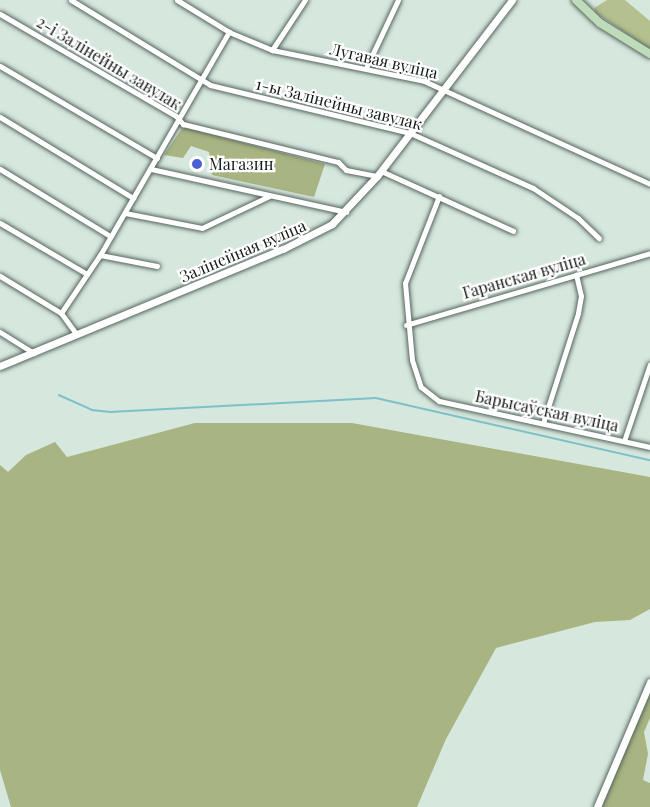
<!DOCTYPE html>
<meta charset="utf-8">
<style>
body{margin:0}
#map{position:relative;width:650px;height:807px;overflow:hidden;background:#d6e7de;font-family:"Playfair Display",serif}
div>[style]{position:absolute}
.green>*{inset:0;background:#b5c08f}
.forest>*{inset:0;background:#a8b481}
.stream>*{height:1.5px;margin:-0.75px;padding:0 0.75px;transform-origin:0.75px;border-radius:0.75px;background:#7cc0c9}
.roads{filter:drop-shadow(0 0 2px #56655d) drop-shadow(0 0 2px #56655d)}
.minor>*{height:5px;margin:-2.5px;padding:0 2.5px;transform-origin:2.5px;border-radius:2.5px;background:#fff}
.tertiary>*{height:7px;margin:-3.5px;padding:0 3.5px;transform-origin:3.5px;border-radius:3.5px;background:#fff}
.primary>*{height:8px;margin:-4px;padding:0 4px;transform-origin:4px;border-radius:4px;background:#bfdcba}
.dots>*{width:16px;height:16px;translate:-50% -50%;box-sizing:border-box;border:3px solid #fff;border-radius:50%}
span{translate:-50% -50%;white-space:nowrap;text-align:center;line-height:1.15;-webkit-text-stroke:4.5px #fff;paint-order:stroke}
.street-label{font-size:16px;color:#131916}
.poi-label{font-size:16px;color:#131916}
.left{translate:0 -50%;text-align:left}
</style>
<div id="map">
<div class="green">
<div style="clip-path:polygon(607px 0,625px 0,650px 21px,650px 49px,596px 13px,594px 8px)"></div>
</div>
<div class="forest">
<div style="clip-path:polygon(183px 127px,325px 164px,314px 197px,212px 175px,209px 152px,191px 146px,183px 158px,164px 155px)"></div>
<div style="clip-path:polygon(195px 423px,352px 423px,650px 477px,650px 609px,630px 620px,595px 622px,496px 648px,446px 739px,417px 807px,11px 807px,0 770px,0 465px,8px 472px,26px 455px,55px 442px,67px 457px)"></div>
<div style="clip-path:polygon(650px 691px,650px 718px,644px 732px,648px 754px,643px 780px,650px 783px,650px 807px,602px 807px)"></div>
</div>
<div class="stream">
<div style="left:59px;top:395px;width:36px;rotate:24deg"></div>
<div style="left:92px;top:410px;width:18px;rotate:6deg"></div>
<div style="left:110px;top:412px;width:266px;rotate:-3deg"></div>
<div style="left:376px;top:398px;width:281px;rotate:12.8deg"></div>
</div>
<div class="roads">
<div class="minor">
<div style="left:71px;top:0;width:163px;rotate:31.4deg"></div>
<div style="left:210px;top:85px;width:206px;rotate:13.5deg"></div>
<div style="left:410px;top:133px;width:135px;rotate:24.1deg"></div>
<div style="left:533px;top:188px;width:54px;rotate:33.7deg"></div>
<div style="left:578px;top:218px;width:29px;rotate:44deg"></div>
<div style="left:177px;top:0;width:61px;rotate:31.6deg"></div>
<div style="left:229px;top:32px;width:47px;rotate:22.7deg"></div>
<div style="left:272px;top:50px;width:155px;rotate:11.5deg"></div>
<div style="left:424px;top:81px;width:248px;rotate:24.5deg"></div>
<div style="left:0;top:14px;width:203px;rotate:30.1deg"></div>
<div style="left:176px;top:116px;width:11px;rotate:49deg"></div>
<div style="left:183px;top:124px;width:160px;rotate:13.8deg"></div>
<div style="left:338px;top:162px;width:11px;rotate:45deg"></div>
<div style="left:346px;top:170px;width:32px;rotate:11deg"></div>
<div style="left:272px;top:50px;width:60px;rotate:-56.6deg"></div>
<div style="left:0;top:66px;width:182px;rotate:30.4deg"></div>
<div style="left:366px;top:68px;width:75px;rotate:-64.8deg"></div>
<div style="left:0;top:117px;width:156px;rotate:31.3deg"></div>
<div style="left:0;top:169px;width:129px;rotate:31.3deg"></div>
<div style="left:151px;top:169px;width:200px;rotate:12.4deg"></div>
<div style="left:381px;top:171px;width:145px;rotate:24.4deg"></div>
<div style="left:439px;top:196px;width:93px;rotate:111.3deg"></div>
<div style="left:405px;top:283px;width:77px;rotate:84.8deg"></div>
<div style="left:412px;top:360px;width:28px;rotate:72deg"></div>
<div style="left:421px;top:387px;width:23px;rotate:38deg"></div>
<div style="left:439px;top:401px;width:216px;rotate:12.3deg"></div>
<div style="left:125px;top:213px;width:78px;rotate:11deg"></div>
<div style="left:202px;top:228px;width:74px;rotate:-25.5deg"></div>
<div style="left:0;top:223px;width:101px;rotate:30.4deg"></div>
<div style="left:100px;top:255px;width:58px;rotate:10.9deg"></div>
<div style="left:0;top:276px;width:71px;rotate:31.2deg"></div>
<div style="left:61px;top:313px;width:27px;rotate:54deg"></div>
<div style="left:61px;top:313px;width:70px;rotate:-56.1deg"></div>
<div style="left:100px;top:255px;width:258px;rotate:-60deg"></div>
<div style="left:406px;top:325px;width:254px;rotate:-16.4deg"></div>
<div style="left:0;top:332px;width:40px;rotate:32deg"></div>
<div style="left:543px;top:423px;width:115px;rotate:-72.3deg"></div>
<div style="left:578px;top:313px;width:17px;rotate:-80deg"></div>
<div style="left:581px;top:296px;width:22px;rotate:-103deg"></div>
<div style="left:624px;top:441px;width:81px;rotate:-71.3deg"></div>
</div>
<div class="tertiary">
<div style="left:0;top:366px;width:306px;rotate:-22.5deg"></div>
<div style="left:283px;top:249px;width:55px;rotate:-27deg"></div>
<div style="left:332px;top:224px;width:66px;rotate:-46.8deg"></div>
<div style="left:377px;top:176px;width:222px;rotate:-52.5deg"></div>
<div style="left:597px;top:807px;width:136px;rotate:-67deg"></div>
</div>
<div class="primary">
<div style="left:576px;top:0;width:33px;rotate:44deg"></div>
<div style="left:600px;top:23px;width:59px;rotate:31.8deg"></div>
</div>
</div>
<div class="dots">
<div style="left:197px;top:164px;background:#4c5fd4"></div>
</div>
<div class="street-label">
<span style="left:384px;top:61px;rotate:13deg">Лугавая вуліца</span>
<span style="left:109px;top:63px;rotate:31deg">2-і Залінейны завулак</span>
<span style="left:339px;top:104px;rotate:14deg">1-ы Залінейны завулак</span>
<span style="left:243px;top:251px;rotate:-23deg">Залінейная вуліца</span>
<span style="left:524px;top:276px;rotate:-16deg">Гаранская вуліца</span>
<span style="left:547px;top:411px;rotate:12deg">Барысаўская вуліца</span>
</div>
<div class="poi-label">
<span class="left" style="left:209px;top:164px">Магазин</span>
</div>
</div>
